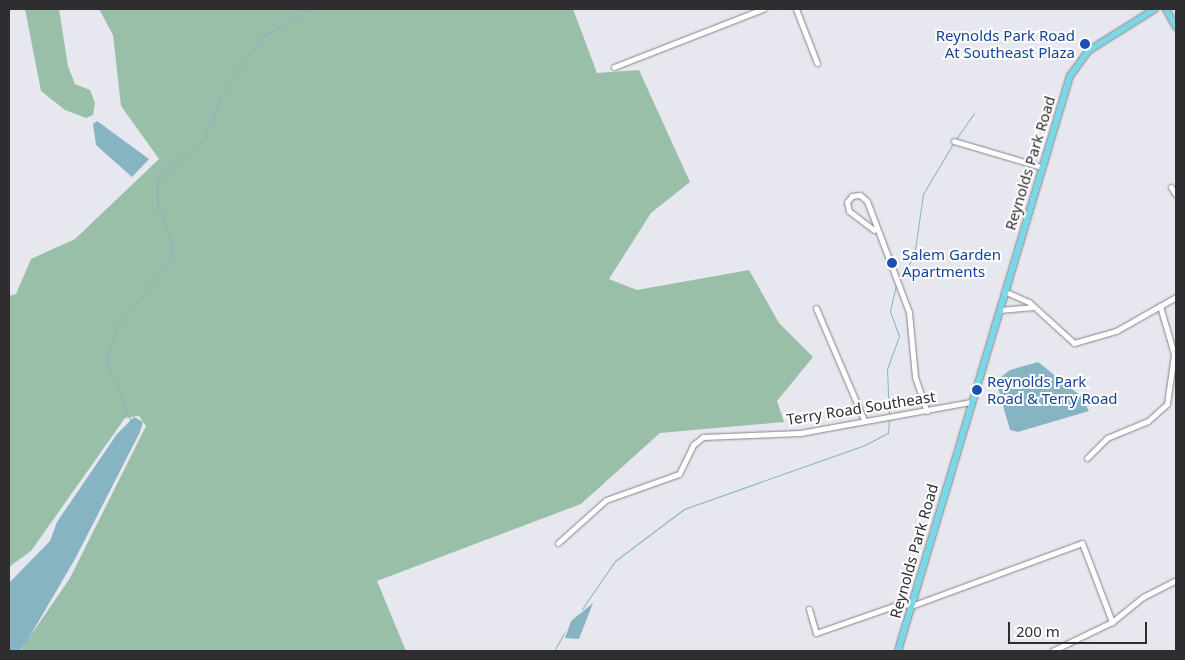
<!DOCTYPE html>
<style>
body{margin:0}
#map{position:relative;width:1185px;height:660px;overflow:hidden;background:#e7e7ef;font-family:"Noto Sans",sans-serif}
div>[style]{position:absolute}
.forest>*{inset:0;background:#99bfa9}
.water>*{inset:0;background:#87b4c3}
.stream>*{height:1px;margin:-0.5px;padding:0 0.5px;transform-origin:0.5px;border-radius:0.5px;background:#87b4c3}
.roads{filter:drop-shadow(0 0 1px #83838a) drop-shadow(0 0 1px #83838a)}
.minor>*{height:5px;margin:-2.5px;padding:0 2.5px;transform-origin:2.5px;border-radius:2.5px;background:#fff}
.major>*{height:6px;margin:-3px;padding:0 3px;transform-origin:3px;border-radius:3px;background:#79d7e6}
.dots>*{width:14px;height:14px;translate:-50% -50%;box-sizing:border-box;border:2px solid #fff;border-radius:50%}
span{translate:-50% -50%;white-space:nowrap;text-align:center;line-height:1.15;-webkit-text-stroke:4px #fff;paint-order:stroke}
.transit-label{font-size:15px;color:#164399}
.right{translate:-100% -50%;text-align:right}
.left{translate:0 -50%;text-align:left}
.street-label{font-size:15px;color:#2e2e31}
.frame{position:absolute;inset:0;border:10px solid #2e2e31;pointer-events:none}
.scale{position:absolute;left:1008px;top:622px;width:139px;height:22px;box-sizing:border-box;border:2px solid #2e2e31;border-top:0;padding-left:6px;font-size:15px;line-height:18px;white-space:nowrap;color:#2e2e31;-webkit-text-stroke:4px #fff;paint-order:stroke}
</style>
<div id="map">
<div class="forest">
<div style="clip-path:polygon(25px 9px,59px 9px,68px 66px,75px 84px,90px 90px,95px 103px,93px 115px,86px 118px,65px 110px,41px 91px)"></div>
<div style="clip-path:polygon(99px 9px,573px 9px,597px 73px,639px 70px,690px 182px,651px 213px,609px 279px,637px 290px,749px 270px,779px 323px,813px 357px,777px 401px,784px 422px,660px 433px,581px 504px,377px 581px,406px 651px,20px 651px,70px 578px,146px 426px,139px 416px,125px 418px,31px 551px,9px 567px,9px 296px,16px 294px,31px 259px,75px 239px,159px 159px,121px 106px,113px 35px)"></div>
</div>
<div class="water">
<div style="clip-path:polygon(97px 121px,149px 159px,132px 177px,96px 145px,93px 124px)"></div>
<div style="clip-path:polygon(1038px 362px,1082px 397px,1089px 411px,1018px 432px,1010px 430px,996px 381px,1010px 370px)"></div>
<div style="clip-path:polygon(134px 417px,143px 422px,140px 432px,75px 559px,26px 643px,19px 651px,9px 651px,9px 583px,50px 541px,57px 522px,117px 434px)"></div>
<div style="clip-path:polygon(593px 603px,579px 639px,565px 638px,571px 621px)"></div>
</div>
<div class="stream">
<div style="left:956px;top:139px;width:32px;rotate:-55deg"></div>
<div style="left:899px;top:280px;width:28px;rotate:-58deg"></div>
<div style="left:914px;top:256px;width:63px;rotate:-81.7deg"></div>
<div style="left:923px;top:194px;width:61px;rotate:-59.2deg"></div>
<div style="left:889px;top:415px;width:46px;rotate:-92.5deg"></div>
<div style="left:887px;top:369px;width:35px;rotate:-70deg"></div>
<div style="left:899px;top:336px;width:27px;rotate:-110deg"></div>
<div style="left:890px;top:311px;width:27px;rotate:-77deg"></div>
<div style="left:131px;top:422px;width:68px;rotate:-111.6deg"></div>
<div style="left:106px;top:359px;width:37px;rotate:-70deg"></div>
<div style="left:119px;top:324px;width:83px;rotate:-51.3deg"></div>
<div style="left:171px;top:259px;width:18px;rotate:-87deg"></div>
<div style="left:172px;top:241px;width:36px;rotate:-113deg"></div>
<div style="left:158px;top:208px;width:28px;rotate:-92deg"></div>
<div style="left:157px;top:180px;width:62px;rotate:-41.1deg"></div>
<div style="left:204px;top:139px;width:44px;rotate:-68.7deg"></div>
<div style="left:220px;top:98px;width:56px;rotate:-56.6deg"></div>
<div style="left:251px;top:51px;width:23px;rotate:-49deg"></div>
<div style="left:266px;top:34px;width:52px;rotate:-28.5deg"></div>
<div style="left:582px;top:609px;width:58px;rotate:-55.5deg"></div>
<div style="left:615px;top:561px;width:86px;rotate:-37deg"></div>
<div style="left:684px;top:509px;width:192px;rotate:-19.5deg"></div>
<div style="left:865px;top:445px;width:26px;rotate:-28deg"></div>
<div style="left:888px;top:433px;width:14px;rotate:-86deg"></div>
<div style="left:554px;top:651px;width:21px;rotate:-61deg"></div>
</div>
<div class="roads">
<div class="minor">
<div style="left:796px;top:9px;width:58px;rotate:68.7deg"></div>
<div style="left:614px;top:67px;width:160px;rotate:-21.3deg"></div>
<div style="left:954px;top:141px;width:91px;rotate:16.6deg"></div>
<div style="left:1171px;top:187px;width:9px;rotate:58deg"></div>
<div style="left:874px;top:230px;width:31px;rotate:-143deg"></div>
<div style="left:849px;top:211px;width:9px;rotate:-103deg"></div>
<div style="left:847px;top:202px;width:8px;rotate:-50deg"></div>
<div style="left:852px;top:196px;width:8px;rotate:-7deg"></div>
<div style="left:860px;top:195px;width:9px;rotate:41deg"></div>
<div style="left:867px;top:201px;width:119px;rotate:69.3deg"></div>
<div style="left:909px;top:312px;width:65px;rotate:84.7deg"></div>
<div style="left:915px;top:377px;width:36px;rotate:71deg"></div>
<div style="left:1004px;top:291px;width:27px;rotate:24deg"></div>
<div style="left:1029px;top:302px;width:61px;rotate:42.3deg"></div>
<div style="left:1074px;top:343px;width:44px;rotate:-15.9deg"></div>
<div style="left:1116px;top:331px;width:69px;rotate:-29.5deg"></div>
<div style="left:816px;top:308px;width:122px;rotate:66.8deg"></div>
<div style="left:999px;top:310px;width:35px;rotate:-5deg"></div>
<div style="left:1087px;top:458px;width:28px;rotate:-45deg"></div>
<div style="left:1107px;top:438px;width:44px;rotate:-22.5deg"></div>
<div style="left:1148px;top:421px;width:25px;rotate:-42deg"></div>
<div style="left:1167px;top:404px;width:50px;rotate:-82deg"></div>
<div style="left:1174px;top:354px;width:50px;rotate:-106.3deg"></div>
<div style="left:558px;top:543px;width:64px;rotate:-41.9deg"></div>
<div style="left:606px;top:500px;width:77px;rotate:-19.6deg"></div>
<div style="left:679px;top:474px;width:32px;rotate:-64deg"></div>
<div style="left:693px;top:445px;width:13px;rotate:-39deg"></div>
<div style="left:703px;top:437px;width:97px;rotate:-2.4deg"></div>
<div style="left:800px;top:433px;width:174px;rotate:-10.3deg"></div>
<div style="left:809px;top:609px;width:25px;rotate:74deg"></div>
<div style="left:816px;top:633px;width:91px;rotate:-19.2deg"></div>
<div style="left:902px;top:603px;width:9px;rotate:18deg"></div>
<div style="left:911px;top:606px;width:182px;rotate:-20.2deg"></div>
<div style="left:1082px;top:543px;width:85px;rotate:69.2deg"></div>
<div style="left:1052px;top:651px;width:67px;rotate:-25.8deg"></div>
<div style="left:1112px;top:622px;width:40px;rotate:-39deg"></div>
<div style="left:1143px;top:597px;width:37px;rotate:-27deg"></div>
</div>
<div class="major">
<div style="left:1166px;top:9px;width:21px;rotate:61deg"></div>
<div style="left:898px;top:651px;width:600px;rotate:-73.35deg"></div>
<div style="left:1070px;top:76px;width:31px;rotate:-54deg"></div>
<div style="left:1088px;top:51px;width:79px;rotate:-32.1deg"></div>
</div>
</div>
<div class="dots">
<div style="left:1085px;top:44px;background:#1a4fb4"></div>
<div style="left:892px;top:263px;background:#1a4fb4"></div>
<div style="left:977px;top:390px;background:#1a4fb4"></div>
</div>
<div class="transit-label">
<span class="right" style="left:1075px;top:44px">Reynolds Park Road<br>At Southeast Plaza</span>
<span class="left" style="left:902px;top:263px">Salem Garden<br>Apartments</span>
<span class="left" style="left:987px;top:390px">Reynolds Park<br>Road &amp; Terry Road</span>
</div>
<div class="street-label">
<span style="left:1030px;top:163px;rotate:-73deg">Reynolds Park Road</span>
<span style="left:861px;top:408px;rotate:-9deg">Terry Road Southeast</span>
<span style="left:914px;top:551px;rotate:-74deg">Reynolds Park Road</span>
</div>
<div class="frame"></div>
<div class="scale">200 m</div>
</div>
